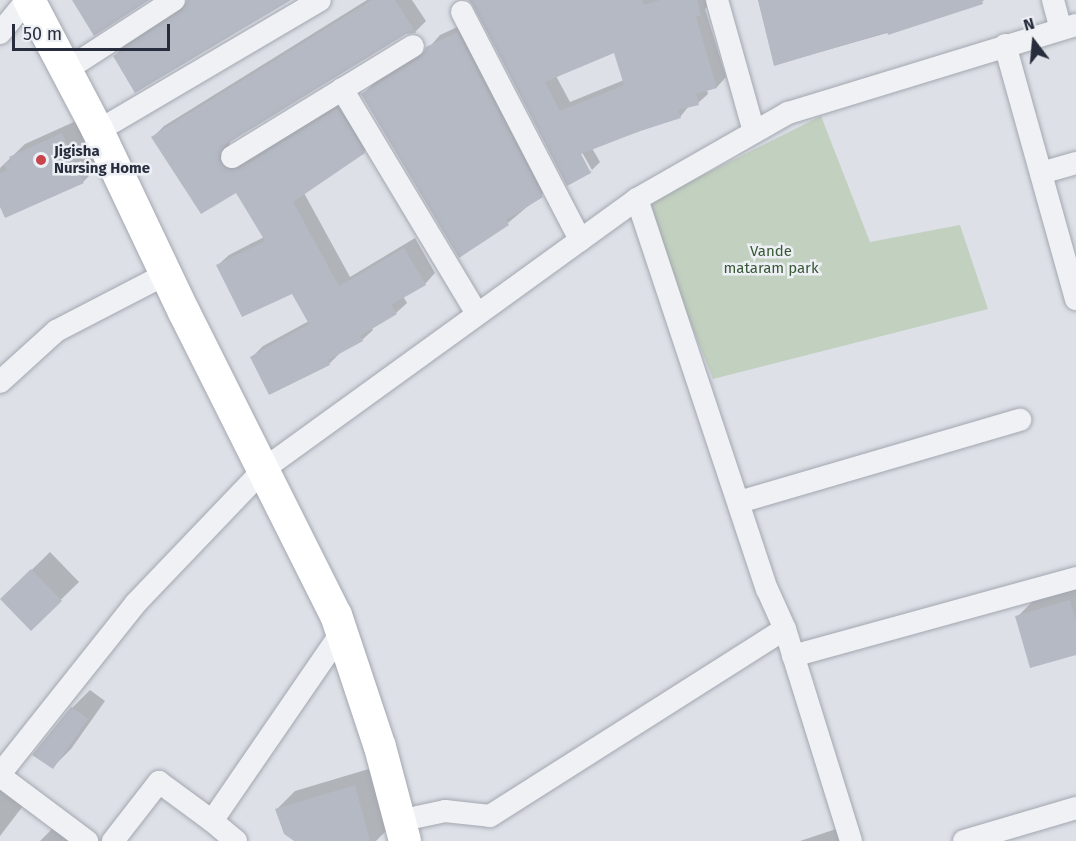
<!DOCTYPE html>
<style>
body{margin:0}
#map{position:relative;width:1076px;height:841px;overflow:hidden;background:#dde0e7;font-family:"Fira Sans",sans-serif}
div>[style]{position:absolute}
.green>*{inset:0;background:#c2d0bf}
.shadow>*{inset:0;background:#0003}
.building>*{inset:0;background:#b5b9c3}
.roads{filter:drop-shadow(0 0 2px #a3a7b0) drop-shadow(0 0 2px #a3a7b0)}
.street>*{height:22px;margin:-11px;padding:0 11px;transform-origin:11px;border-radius:11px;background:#f0f1f5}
.secondary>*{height:32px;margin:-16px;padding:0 16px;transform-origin:16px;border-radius:16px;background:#fff}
.dots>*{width:16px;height:16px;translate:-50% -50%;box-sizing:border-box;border:3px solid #eceff4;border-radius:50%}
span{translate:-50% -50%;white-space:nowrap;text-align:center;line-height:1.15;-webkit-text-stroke:5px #eceff4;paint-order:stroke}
.poi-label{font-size:15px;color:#272d3c;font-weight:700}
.left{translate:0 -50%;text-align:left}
.park-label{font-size:15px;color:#395835}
.north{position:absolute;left:1004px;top:12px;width:60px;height:60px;-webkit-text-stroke:4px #eceff4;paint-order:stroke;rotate:344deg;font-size:16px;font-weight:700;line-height:24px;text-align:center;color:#272d3c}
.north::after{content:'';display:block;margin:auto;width:21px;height:27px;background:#272d3c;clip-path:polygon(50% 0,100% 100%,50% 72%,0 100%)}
.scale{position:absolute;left:12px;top:24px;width:158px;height:27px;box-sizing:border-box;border:3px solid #272d3c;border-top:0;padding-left:8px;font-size:18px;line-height:21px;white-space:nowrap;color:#272d3c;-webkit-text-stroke:4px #eceff4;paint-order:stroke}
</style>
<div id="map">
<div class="green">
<div style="clip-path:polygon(821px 116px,870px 242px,960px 225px,988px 309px,713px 379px,643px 205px)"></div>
</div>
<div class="shadow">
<div style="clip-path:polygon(192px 0,289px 0,115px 56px,124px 46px)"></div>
<div style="clip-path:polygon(367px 0,412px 0,426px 21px,415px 32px,405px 33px,232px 139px,228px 146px,349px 98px,375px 141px,364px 152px,304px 193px,350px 277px,415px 238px,435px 273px,425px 284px,403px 296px,407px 303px,396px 313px,372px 328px,373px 330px,362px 340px,340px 353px,329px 364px,252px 357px,263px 346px,309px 321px,292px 292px,218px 265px,229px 255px,264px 237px,236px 191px,153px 137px,164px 126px)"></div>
<div style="clip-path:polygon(evenodd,470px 0,709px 0,710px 4px,705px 9px,726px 77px,717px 87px,707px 90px,708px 94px,698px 103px,689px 106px,680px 117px,592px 148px,600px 162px,592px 170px,579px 147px,576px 148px,588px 171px,592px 171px,568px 184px,470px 0,615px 51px,624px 80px,570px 102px,556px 76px,615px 51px)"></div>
<div style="clip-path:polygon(758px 0,985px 0,929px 21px,775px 65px)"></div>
<div style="clip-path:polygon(470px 21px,554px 184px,508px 223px,363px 94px,375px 82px,426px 51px,440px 35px)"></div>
<div style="clip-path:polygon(76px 121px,97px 168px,83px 182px,0 203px,0 168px,25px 144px)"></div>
<div style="clip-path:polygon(50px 552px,79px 582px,31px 629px,2px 599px)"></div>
<div style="clip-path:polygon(1076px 587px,1076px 653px,1017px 617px,1035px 599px)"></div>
<div style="clip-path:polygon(90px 690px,105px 701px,71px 749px,53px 767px,72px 708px)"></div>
<div style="clip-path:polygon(372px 768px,389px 828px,376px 841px,296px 841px,277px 809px,295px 791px)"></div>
<div style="clip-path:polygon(0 788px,36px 789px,0 836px)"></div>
<div style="clip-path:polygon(60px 821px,84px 841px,40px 841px)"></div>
<div style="clip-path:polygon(836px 829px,840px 841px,800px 841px)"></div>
</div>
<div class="building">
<div style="clip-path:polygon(72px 0,149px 0,94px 36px)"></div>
<div style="clip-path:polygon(187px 0,291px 0,135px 93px,113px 56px,181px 11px)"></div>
<div style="clip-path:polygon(372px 0,395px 0,416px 33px,406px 34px,225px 145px,219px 158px,226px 169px,239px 169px,338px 108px,365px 153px,293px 202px,339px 286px,404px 248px,426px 285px,391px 305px,397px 314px,360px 336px,363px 341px,328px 360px,330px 365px,269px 395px,250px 357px,309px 324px,292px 294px,242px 317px,216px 265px,265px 241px,236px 193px,201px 214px,151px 137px)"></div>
<div style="clip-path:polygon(evenodd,468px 0,642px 0,644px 5px,660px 0,697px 0,701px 15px,696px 17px,717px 88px,696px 94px,699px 105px,678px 110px,681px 118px,640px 131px,581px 154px,591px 173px,567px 186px,474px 6px,468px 0,614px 53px,624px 85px,560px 111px,545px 82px,614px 53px)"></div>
<div style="clip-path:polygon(758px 0,982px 0,983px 4px,888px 35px,887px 32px,774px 66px)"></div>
<div style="clip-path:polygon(457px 32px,543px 197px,506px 220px,509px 225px,459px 258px,361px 94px,420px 58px,426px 47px)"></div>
<div style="clip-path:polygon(62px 133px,84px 183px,5px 218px,0 207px,0 173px,7px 170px,4px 164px,11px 160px,9px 157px)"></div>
<div style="clip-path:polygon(31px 569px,62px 601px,31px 631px,0 599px)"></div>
<div style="clip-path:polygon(1070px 600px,1076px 620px,1076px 655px,1030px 668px,1015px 616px)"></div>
<div style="clip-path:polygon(71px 707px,88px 719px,53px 769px,32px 755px)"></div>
<div style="clip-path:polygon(355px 785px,370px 841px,294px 841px,284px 834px,275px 809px)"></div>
</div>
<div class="roads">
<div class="street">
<div style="left:717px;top:0;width:137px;rotate:74.3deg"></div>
<div style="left:1053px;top:0;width:30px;rotate:75deg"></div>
<div style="left:462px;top:12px;width:257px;rotate:62.6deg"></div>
<div style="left:0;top:33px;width:43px;rotate:-50.7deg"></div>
<div style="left:1005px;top:45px;width:264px;rotate:74.4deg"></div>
<div style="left:80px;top:61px;width:112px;rotate:-33deg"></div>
<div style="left:342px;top:89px;width:262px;rotate:59deg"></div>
<div style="left:113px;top:122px;width:240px;rotate:-30.5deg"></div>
<div style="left:232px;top:157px;width:212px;rotate:-31.5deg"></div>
<div style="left:1041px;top:173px;width:36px;rotate:-16deg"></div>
<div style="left:637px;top:199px;width:411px;rotate:71.6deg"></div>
<div style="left:767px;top:589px;width:44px;rotate:65.8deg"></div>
<div style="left:785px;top:629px;width:222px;rotate:72.7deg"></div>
<div style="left:0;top:382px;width:76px;rotate:-42.3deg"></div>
<div style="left:56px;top:331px;width:124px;rotate:-27.4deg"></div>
<div style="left:739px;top:502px;width:293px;rotate:-16.3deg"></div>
<div style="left:793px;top:656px;width:294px;rotate:-15.4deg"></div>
<div style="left:0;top:774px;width:218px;rotate:-51.5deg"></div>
<div style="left:136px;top:603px;width:185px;rotate:-46.3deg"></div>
<div style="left:264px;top:469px;width:460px;rotate:-35.9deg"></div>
<div style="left:637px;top:199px;width:174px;rotate:-29.7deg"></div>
<div style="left:788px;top:113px;width:301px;rotate:-17deg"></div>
<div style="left:0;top:776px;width:109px;rotate:36.8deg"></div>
<div style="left:417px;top:817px;width:29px;rotate:-12deg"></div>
<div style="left:445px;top:811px;width:45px;rotate:6.3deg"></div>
<div style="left:490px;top:816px;width:349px;rotate:-32.4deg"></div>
<div style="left:113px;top:841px;width:75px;rotate:-52.1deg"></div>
<div style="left:159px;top:782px;width:66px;rotate:36.3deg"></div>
<div style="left:236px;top:841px;width:31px;rotate:-140deg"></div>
<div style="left:212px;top:821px;width:228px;rotate:-55.5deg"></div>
<div style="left:964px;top:841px;width:117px;rotate:-16.4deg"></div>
</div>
<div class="secondary">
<div style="left:29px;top:0;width:146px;rotate:62.2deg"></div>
<div style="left:97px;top:129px;width:203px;rotate:64.6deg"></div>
<div style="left:184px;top:312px;width:339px;rotate:63.4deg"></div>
<div style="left:336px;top:615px;width:139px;rotate:71.6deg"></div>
<div style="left:380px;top:747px;width:97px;rotate:75.1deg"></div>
</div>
</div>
<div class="dots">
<div style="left:41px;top:160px;background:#c8454e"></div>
</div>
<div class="poi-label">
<span class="left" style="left:54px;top:160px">Jigisha<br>Nursing Home</span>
</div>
<div class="park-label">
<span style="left:771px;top:260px">Vande<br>mataram park</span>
</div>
<div class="north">N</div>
<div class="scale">50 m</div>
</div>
